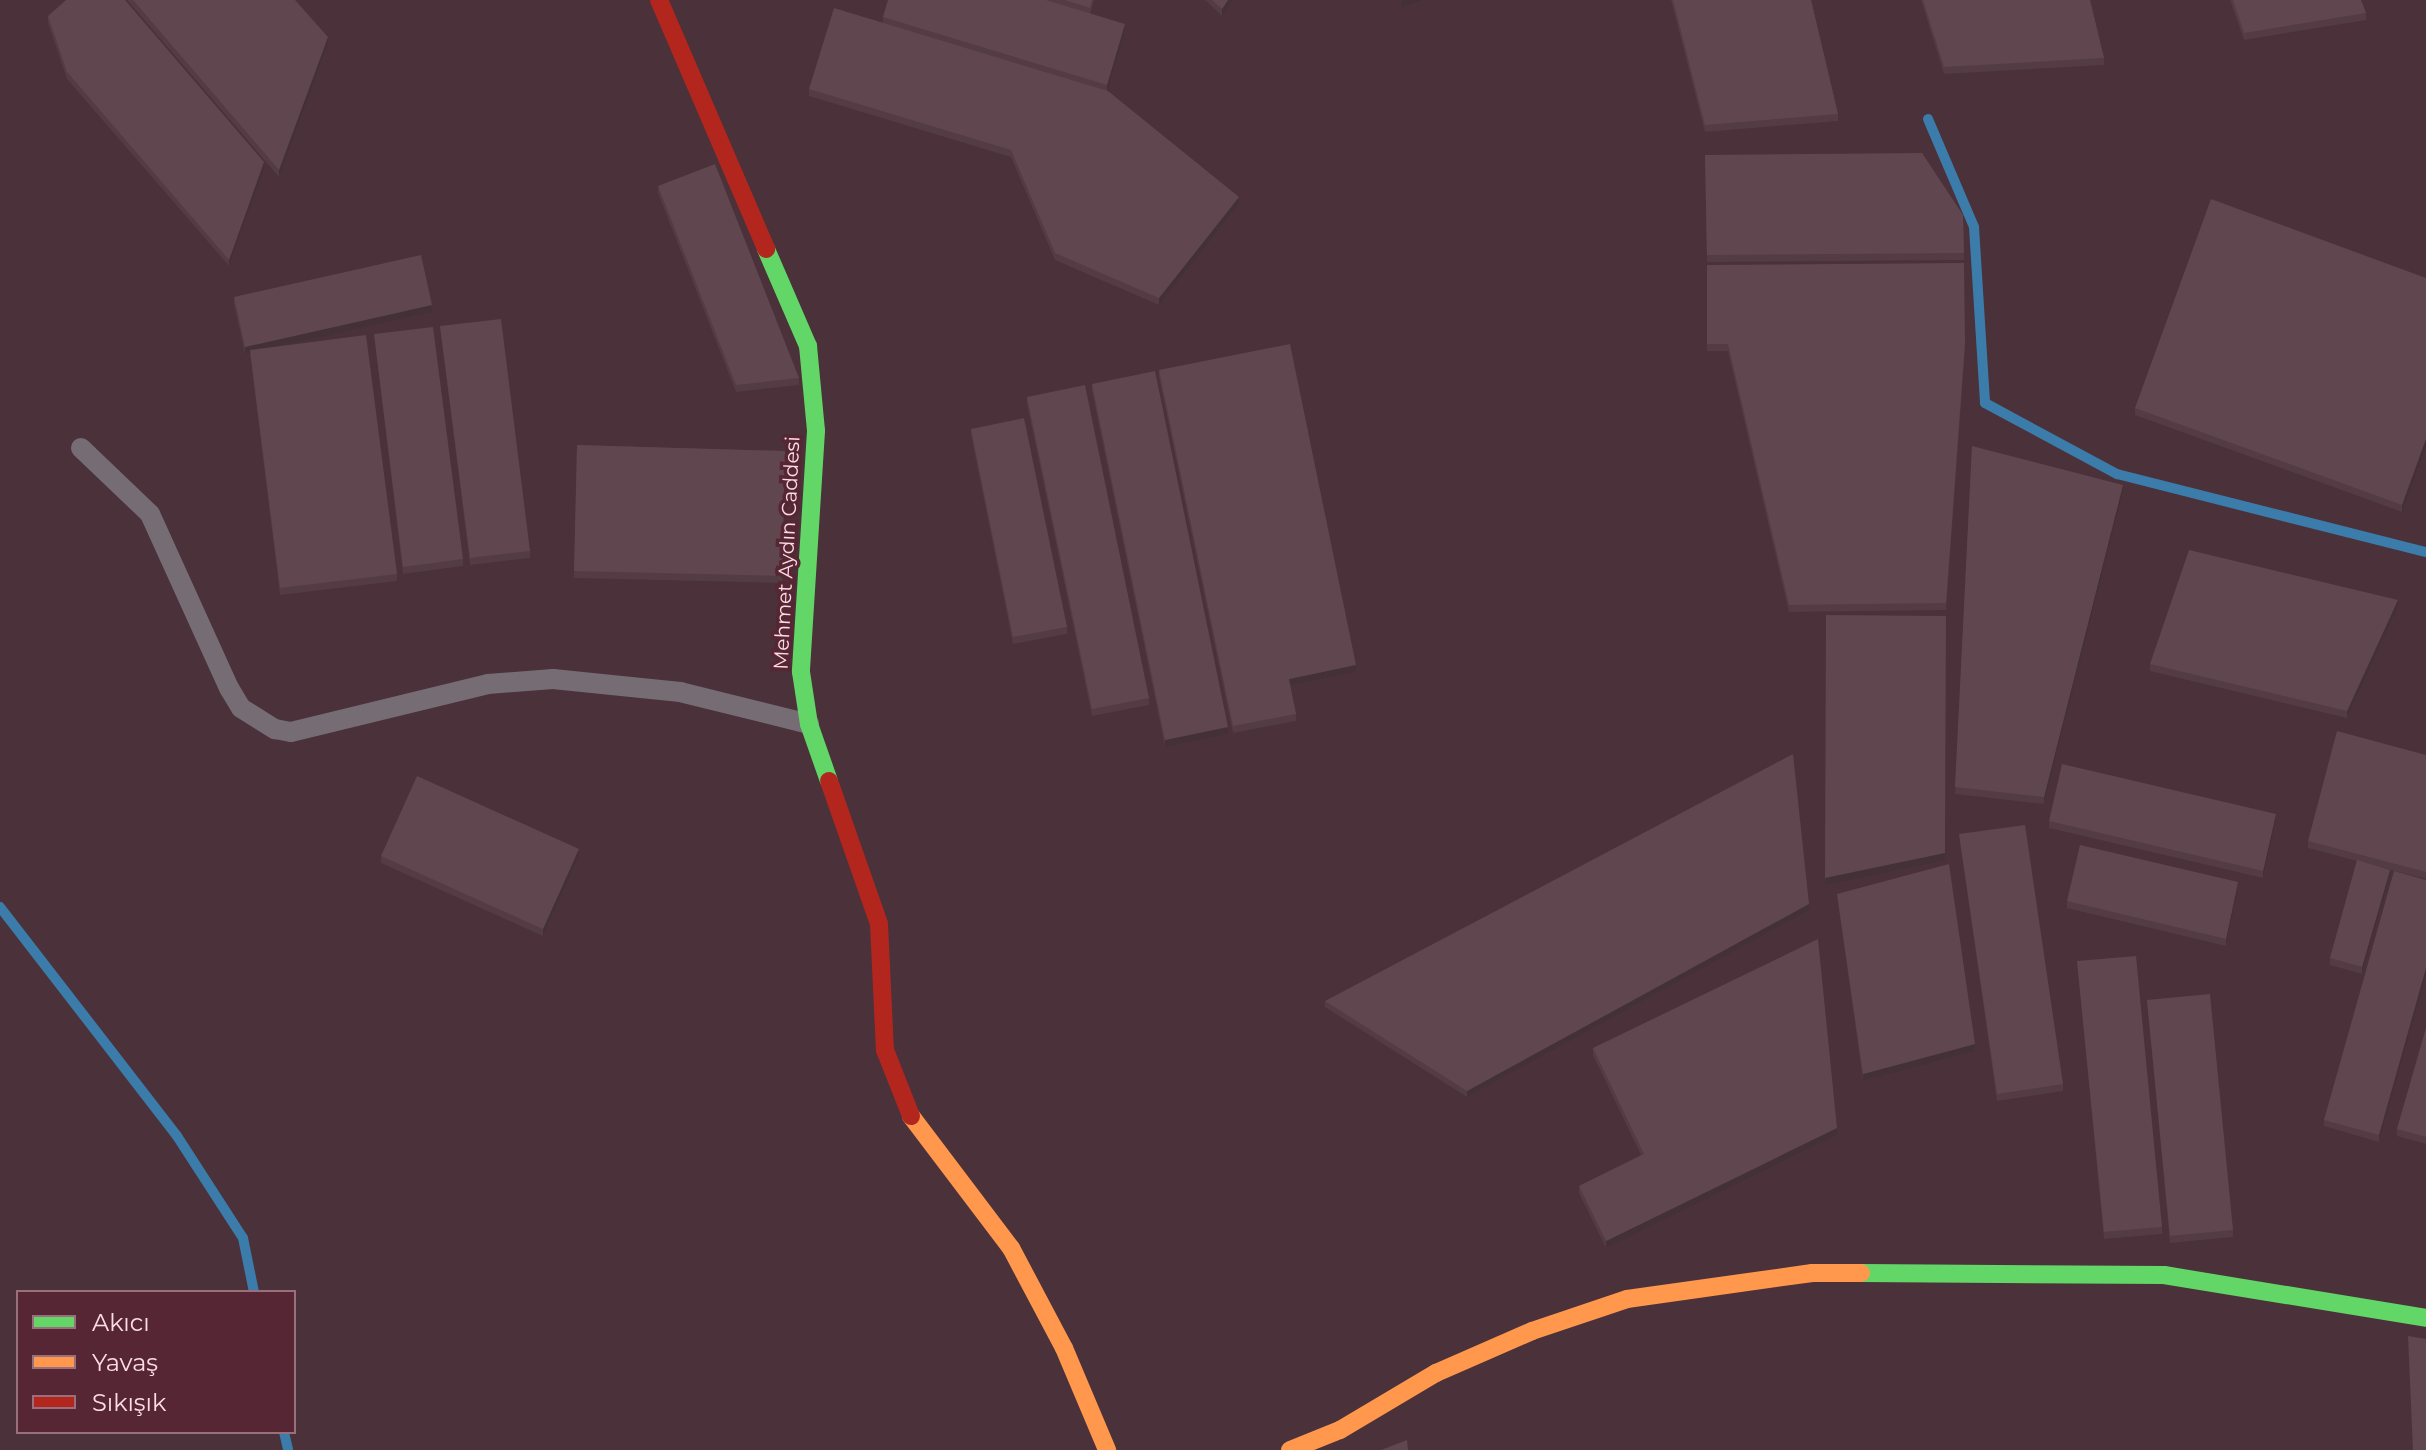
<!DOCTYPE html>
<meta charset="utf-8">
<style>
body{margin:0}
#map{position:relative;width:2426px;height:1450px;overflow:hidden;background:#4b3139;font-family:Montserrat,sans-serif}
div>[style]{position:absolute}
.stream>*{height:10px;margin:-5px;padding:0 5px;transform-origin:5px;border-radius:5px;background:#3c7caa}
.lane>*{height:20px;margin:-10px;padding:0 10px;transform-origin:10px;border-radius:10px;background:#766d74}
.fast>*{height:18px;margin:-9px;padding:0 9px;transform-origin:9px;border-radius:9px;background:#63d668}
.slow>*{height:18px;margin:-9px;padding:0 9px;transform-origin:9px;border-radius:9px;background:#ff974d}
.jam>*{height:18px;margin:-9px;padding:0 9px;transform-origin:9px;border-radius:9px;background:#b3261e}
.wall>*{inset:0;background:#533c43}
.shaded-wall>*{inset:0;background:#433137}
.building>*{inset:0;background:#60464e}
span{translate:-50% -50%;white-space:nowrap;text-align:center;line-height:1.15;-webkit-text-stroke:7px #562635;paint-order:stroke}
.street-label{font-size:20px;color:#fddde4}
.legend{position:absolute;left:16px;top:1290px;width:280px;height:144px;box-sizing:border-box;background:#562635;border:2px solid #996f7b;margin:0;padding:10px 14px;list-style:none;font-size:24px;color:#fddde4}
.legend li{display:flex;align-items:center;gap:16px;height:40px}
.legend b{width:40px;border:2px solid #996f7b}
</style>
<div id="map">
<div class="stream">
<div style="left:1928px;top:119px;width:117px;rotate:66.9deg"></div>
<div style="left:1974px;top:227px;width:176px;rotate:86.4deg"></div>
<div style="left:1985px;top:403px;width:150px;rotate:28.3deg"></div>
<div style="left:2117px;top:474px;width:319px;rotate:14.2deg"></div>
<div style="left:0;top:907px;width:289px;rotate:52.3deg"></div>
<div style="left:177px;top:1136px;width:121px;rotate:57.1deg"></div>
<div style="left:243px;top:1238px;width:55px;rotate:78.5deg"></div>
<div style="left:284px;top:1432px;width:18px;rotate:77deg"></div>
</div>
<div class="lane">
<div style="left:81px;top:448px;width:95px;rotate:43.7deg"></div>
<div style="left:150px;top:514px;width:191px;rotate:65.6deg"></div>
<div style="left:229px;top:688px;width:23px;rotate:59deg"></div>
<div style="left:241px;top:708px;width:40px;rotate:32deg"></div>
<div style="left:275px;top:729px;width:16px;rotate:11deg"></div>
<div style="left:291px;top:732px;width:203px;rotate:-13.7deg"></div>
<div style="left:488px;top:684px;width:65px;rotate:-4.4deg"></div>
<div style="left:553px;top:679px;width:128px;rotate:5.8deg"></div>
<div style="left:680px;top:692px;width:133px;rotate:13.9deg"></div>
</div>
<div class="fast">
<div style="left:766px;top:249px;width:106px;rotate:66.6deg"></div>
<div style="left:808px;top:346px;width:85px;rotate:84.6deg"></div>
<div style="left:816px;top:431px;width:241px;rotate:93.6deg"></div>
<div style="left:801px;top:672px;width:53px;rotate:81.3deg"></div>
<div style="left:809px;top:724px;width:60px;rotate:70.7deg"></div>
<div style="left:1861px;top:1273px;width:303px;rotate:0.4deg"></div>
<div style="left:2164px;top:1275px;width:266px;rotate:9.3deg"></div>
</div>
<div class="slow">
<div style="left:911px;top:1116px;width:166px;rotate:52.9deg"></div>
<div style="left:1011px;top:1248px;width:113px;rotate:62.1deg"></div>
<div style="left:1064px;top:1348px;width:111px;rotate:67.1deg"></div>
<div style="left:1290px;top:1450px;width:54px;rotate:-21.8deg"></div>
<div style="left:1340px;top:1430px;width:112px;rotate:-30.7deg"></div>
<div style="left:1436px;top:1373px;width:105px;rotate:-23.6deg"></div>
<div style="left:1532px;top:1331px;width:100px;rotate:-18.6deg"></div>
<div style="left:1627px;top:1299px;width:187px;rotate:-8deg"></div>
<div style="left:1812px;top:1273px;width:49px"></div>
</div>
<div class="jam">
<div style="left:659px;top:0;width:271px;rotate:66.7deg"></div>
<div style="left:829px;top:781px;width:151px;rotate:70.7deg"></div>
<div style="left:879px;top:924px;width:126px;rotate:87.3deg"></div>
<div style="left:885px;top:1050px;width:71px;rotate:68.5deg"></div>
</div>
<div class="wall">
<div style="clip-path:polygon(127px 0,295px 0,328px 44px,279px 177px)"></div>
<div style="clip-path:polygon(888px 0,1094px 0,1090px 14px,1125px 31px,1107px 91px,1239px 204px,1159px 305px,1055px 260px,1011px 157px,809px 96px,809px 89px,883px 23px,883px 17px)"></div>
<div style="clip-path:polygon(1205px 0,1233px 0,1222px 16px)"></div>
<div style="clip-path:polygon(1671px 0,1811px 0,1838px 114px,1838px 121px,1705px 132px)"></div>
<div style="clip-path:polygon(1921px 0,2090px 0,2104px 58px,2104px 65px,1944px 74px)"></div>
<div style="clip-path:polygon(2230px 0,2361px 0,2366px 13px,2366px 20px,2244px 40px)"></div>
<div style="clip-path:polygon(48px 16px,264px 169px,229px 266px,67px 79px,48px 23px)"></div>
<div style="clip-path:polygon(1705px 155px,1963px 215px,1964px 260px,1707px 262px)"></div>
<div style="clip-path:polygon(658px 186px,799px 378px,799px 385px,736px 392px,658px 193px)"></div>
<div style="clip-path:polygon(1707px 265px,1965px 348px,1946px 610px,1789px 612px,1728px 351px,1707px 351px)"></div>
<div style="clip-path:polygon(2426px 278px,2402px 512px,2135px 415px,2135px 408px)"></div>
<div style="clip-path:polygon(234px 297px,432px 312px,285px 345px,397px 574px,397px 581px,280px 595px,250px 353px,245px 354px,234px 304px)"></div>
<div style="clip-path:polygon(440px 326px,530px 551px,530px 558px,470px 565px)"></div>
<div style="clip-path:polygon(374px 334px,463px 559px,463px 566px,403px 574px)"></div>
<div style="clip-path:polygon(1159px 370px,1356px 672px,1290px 686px,1296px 714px,1296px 721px,1233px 733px,1159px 377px)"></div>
<div style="clip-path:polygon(1092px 384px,1228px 734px,1165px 747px,1092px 391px)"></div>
<div style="clip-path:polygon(1027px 397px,1149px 698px,1149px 705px,1092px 716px,1027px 404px)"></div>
<div style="clip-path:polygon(971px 429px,1067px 627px,1067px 634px,1013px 644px,971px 435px)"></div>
<div style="clip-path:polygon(577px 445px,785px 451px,782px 583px,574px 578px)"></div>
<div style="clip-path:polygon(1972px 446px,2123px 492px,2044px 804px,1955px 794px)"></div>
<div style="clip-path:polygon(2398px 607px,2347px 718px,2150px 671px,2150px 664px)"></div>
<div style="clip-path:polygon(2426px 755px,2426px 879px,2376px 866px,2390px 877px,2362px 974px,2330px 965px,2330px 958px,2357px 861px,2308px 848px,2308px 841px)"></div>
<div style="clip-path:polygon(2049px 821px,2276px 821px,2263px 878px,2049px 828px)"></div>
<div style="clip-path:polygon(1959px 834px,2063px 1084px,2063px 1091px,1997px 1101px)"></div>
<div style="clip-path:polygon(381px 856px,579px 856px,543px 936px,381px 863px)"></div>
<div style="clip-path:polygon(2426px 880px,2426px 975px,2379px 1142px,2324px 1126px,2324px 1120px)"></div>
<div style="clip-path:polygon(2238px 889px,2226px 946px,2067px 908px,2067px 901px)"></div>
<div style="clip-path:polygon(1837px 894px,1975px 1051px,1863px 1081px)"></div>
<div style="clip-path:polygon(1809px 910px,1467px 1097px,1325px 1007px,1325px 1001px)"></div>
<div style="clip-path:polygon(2077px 961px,2162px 1227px,2162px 1234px,2104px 1239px)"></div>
<div style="clip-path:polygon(2147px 1000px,2233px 1230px,2233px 1237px,2170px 1243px)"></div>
<div style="clip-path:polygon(2426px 1028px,2426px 1144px,2397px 1136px,2397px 1129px)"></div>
<div style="clip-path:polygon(1593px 1048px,1837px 1135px,1606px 1248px,1579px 1193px,1579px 1186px,1641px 1155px,1593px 1055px)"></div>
</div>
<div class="shaded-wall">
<div style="clip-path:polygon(1228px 0,1233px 0,1222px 16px,1222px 9px)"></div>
<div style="clip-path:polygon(1402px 0,1422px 0,1402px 7px)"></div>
<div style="clip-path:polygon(1125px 24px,1125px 31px,1107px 92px,1107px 85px)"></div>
<div style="clip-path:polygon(328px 37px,328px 44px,279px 177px,279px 170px)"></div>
<div style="clip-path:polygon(264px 162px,264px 169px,229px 266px,229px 260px)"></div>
<div style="clip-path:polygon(1239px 197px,1239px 204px,1159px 305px,1159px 298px)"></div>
<div style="clip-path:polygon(432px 305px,432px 312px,245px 354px,245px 347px)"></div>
<div style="clip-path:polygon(2426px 439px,2426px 446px,2402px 512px,2402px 505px)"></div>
<div style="clip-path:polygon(2123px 485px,2123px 492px,2044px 804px,2044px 797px)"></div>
<div style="clip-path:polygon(2398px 600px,2398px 607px,2347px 718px,2347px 711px)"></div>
<div style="clip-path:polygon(1946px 616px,1945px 860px,1825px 885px,1825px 878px)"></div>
<div style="clip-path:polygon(1356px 665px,1356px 672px,1289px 686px,1289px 679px)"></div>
<div style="clip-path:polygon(1228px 727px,1228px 734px,1165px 747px,1165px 740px)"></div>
<div style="clip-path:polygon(2276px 814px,2276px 821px,2263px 878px,2263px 871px)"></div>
<div style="clip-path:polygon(579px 849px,579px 856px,543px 936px,543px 929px)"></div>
<div style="clip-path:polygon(2390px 870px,2390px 877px,2362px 974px,2362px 967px)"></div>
<div style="clip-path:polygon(2238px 882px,2238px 889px,2226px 946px,2226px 939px)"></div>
<div style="clip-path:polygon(1809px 904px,1809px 910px,1467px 1097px,1467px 1091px)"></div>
<div style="clip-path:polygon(2426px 968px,2426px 975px,2379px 1142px,2379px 1135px)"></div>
<div style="clip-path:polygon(1975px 1044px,1975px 1051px,1863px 1081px,1863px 1074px)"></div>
<div style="clip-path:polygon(1837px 1128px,1837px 1135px,1606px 1248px,1606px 1241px)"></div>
</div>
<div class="building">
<div style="clip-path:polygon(66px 0,125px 0,264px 162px,229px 260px,67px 72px,48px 16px)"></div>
<div style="clip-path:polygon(133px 0,295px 0,328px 37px,279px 170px)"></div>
<div style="clip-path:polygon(888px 0,1046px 0,1125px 24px,1107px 85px,883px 17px)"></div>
<div style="clip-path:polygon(1065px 0,1092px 0,1090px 8px)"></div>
<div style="clip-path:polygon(1212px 0,1228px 0,1222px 9px)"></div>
<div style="clip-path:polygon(1673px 0,1811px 0,1838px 114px,1705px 125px)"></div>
<div style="clip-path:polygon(1923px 0,2090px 0,2104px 58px,1944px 67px)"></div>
<div style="clip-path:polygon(2233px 0,2361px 0,2366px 13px,2244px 33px)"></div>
<div style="clip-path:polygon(834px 8px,1108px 91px,1239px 197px,1159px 298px,1055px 253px,1011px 150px,809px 89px)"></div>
<div style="clip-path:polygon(1922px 153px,1963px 215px,1964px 253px,1707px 255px,1705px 155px)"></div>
<div style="clip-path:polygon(715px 164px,799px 378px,736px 385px,658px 186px)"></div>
<div style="clip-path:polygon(2211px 199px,2426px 278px,2426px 439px,2402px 505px,2135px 408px)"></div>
<div style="clip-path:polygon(421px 255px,432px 305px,245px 347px,234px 297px)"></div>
<div style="clip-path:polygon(1964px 263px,1965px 342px,1946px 603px,1789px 605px,1728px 344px,1707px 344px,1707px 265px)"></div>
<div style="clip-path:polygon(501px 319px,530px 551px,470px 558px,440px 326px)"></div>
<div style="clip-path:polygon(433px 327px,463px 559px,403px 567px,374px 334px)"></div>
<div style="clip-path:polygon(366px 335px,397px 574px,280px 588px,250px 350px)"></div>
<div style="clip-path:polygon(1290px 344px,1356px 665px,1289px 679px,1296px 714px,1233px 726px,1159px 370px)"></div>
<div style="clip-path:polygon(1155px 371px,1228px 727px,1165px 740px,1092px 384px)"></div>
<div style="clip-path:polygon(1085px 385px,1149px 698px,1092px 709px,1027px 397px)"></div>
<div style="clip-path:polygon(1024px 418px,1067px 627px,1013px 637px,971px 429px)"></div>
<div style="clip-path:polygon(577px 445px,785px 451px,782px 576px,574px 571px)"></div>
<div style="clip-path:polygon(1972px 446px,2123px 485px,2044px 797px,1955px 787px)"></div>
<div style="clip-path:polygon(2189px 550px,2398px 600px,2347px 711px,2150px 664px)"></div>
<div style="clip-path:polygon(1826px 615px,1946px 616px,1945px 853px,1825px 878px)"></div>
<div style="clip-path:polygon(2337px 731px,2426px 755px,2426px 872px,2308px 841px)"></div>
<div style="clip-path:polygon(1793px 754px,1809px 904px,1467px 1091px,1325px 1001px)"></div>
<div style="clip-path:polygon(2062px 764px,2276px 814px,2263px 871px,2049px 821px)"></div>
<div style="clip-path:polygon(417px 776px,579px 849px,543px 929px,381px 856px)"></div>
<div style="clip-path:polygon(2025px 825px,2063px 1084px,1997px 1094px,1959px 834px)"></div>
<div style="clip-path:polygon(2080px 845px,2238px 882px,2226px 939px,2067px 901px)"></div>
<div style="clip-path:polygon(2357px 860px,2390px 870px,2362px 967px,2330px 958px)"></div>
<div style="clip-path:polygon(1949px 864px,1975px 1044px,1863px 1074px,1837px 894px)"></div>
<div style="clip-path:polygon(2394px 871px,2426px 880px,2426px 968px,2379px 1135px,2324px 1120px)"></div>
<div style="clip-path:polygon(1818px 939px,1837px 1128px,1606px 1241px,1579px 1186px,1644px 1154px,1593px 1048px)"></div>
<div style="clip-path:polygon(2136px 956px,2162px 1227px,2104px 1232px,2077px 961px)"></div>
<div style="clip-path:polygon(2210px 994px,2233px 1230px,2170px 1236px,2147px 1000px)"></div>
<div style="clip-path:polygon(2426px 1028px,2426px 1137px,2397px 1129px)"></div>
<div style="clip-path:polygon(2408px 1336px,2426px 1339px,2426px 1450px,2413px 1450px)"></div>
<div style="clip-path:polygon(1407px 1440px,1408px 1450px,1381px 1450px)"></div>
</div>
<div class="street-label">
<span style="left:787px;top:553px;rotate:-87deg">Mehmet Aydın Caddesi</span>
</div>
<ul class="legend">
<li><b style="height:10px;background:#63d668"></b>Akıcı</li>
<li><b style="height:10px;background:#ff974d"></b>Yavaş</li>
<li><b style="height:10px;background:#b3261e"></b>Sıkışık</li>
</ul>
</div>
